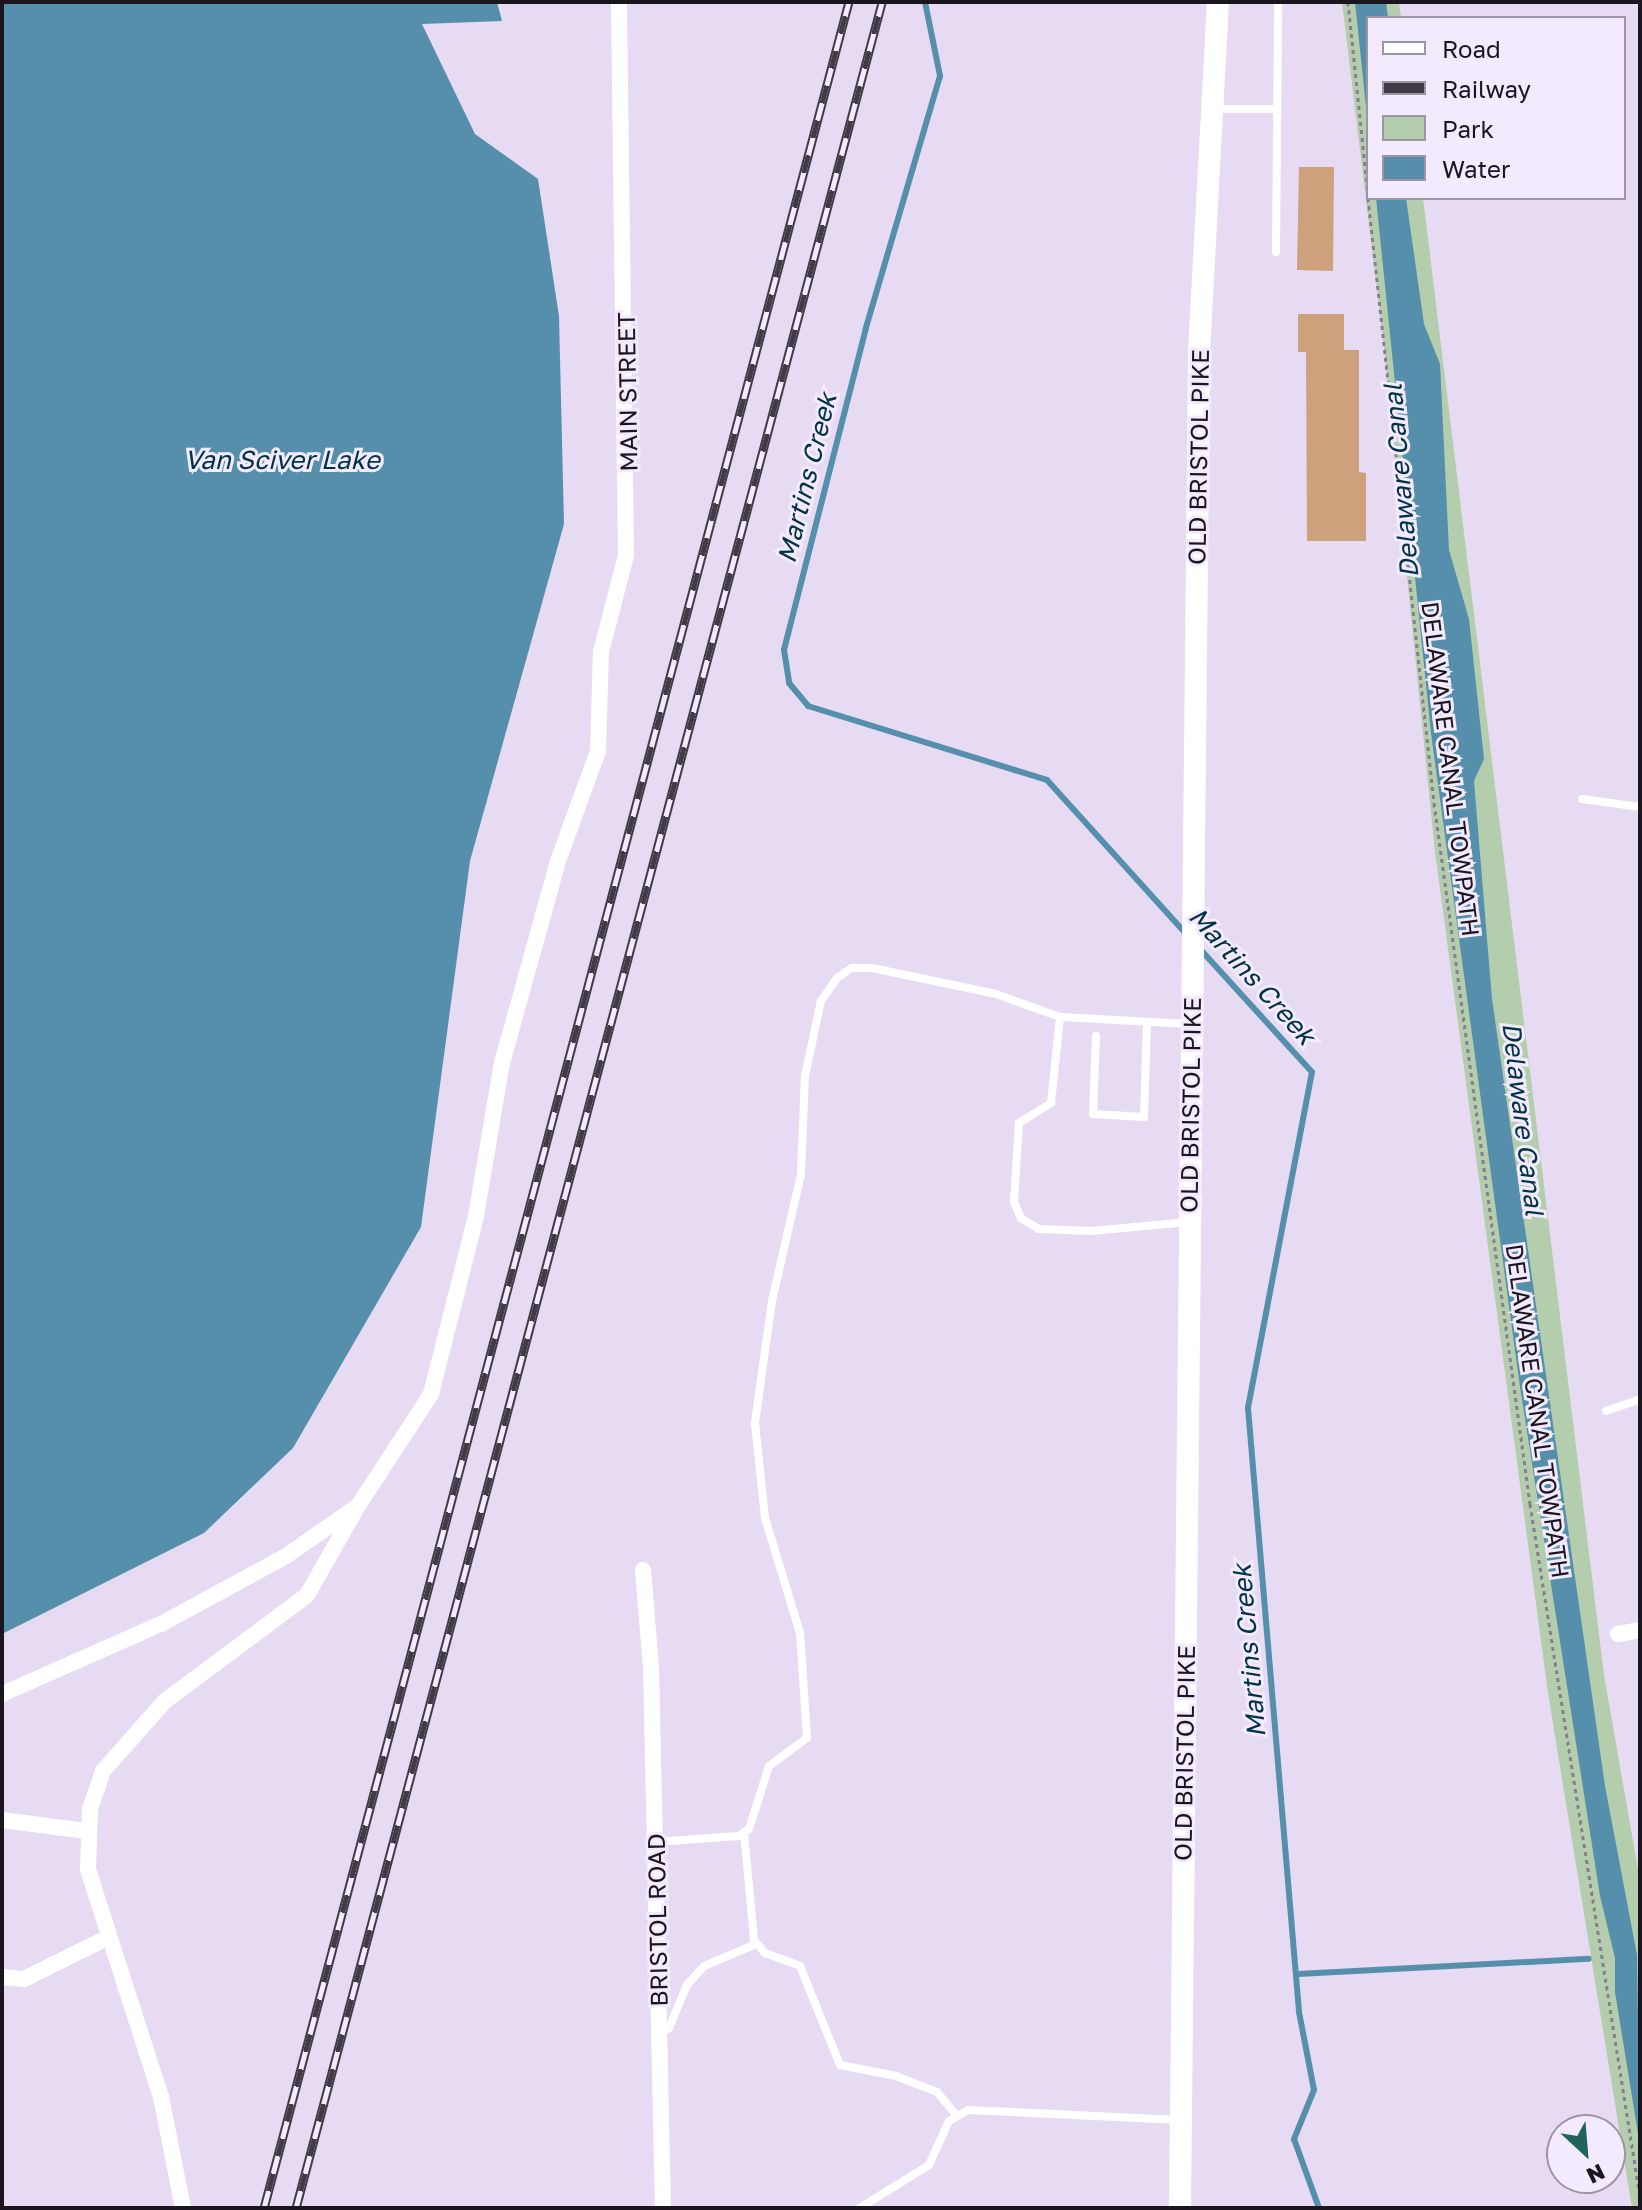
<!DOCTYPE html>
<style>
body{margin:0}
#map{position:relative;width:1642px;height:2210px;overflow:hidden;background:#e7dbf4;font-family:"Golos Text",sans-serif}
div>[style]{position:absolute}
.green>*{inset:0;background:#b4cdac}
.water>*{inset:0;background:#568fab}
.stream>*{height:6px;margin:-3px;padding:0 3px;transform-origin:3px;border-radius:3px;background:#568fab}
.building>*{inset:0;background:#cda17c}
.path>*{height:3px;margin-top:-1.5px;transform-origin:0;background:repeating-linear-gradient(90deg,#877e8f 0 4px,transparent 0 8px)}
.lane>*{height:8px;margin:-4px;padding:0 4px;transform-origin:4px;border-radius:4px;background:#fff}
.street>*{height:16px;margin:-8px;padding:0 8px;transform-origin:8px;border-radius:8px;background:#fff}
.secondary>*{height:22px;margin:-11px;padding:0 11px;transform-origin:11px;border-radius:11px;background:#fff}
.rail>*{height:9px;margin-top:-4.5px;transform-origin:0;background:repeating-linear-gradient(90deg,#f3eafd 0 18px,#413b47 0 36px);box-sizing:border-box;border-block:2px solid #413b47}
span{translate:-50% -50%;white-space:nowrap;text-align:center;line-height:1.15;-webkit-text-stroke:6px #f3eafd;paint-order:stroke}
.street-label{font-size:24px;color:#1a151e}
.water-label{font-size:26px;color:#003347;font-style:italic}
.frame{position:absolute;inset:0;border:4px solid #1a151e;pointer-events:none}
.legend{position:absolute;left:1366px;top:16px;width:260px;height:184px;box-sizing:border-box;background:#f3eafd;border:2px solid #9c95a4;margin:0;padding:10px 14px;list-style:none;font-size:24px;color:#1a151e}
.legend li{display:flex;align-items:center;gap:16px;height:40px}
.legend b{width:40px;border:2px solid #9c95a4}
.north{position:absolute;left:1546px;top:2114px;width:80px;height:80px;box-sizing:border-box;background:#f3eafd;border:2px solid #9c95a4;border-radius:50%;rotate:154deg;font-size:22px;font-weight:700;line-height:32px;text-align:center;color:#1a151e}
.north::after{content:'';display:block;margin:auto;width:28px;height:36px;background:#1e6458;clip-path:polygon(50% 0,100% 100%,50% 72%,0 100%)}
</style>
<div id="map">
<div class="green">
<div style="clip-path:polygon(1342px 2px,1399px 2px,1401px 18px,1368px 18px,1368px 198px,1423px 198px,1604px 1675px,1640px 1881px,1640px 2208px,1632px 2208px,1548px 1693px,1435px 852px,1383px 339px)"></div>
</div>
<div class="water">
<div style="clip-path:polygon(2px 2px,497px 2px,502px 21px,422px 24px,475px 134px,538px 179px,559px 316px,564px 524px,470px 861px,421px 1227px,293px 1448px,204px 1533px,2px 1634px)"></div>
<div style="clip-path:polygon(1355px 2px,1386px 2px,1388px 18px,1368px 18px,1368px 126px)"></div>
<div style="clip-path:polygon(1376px 198px,1406px 198px,1424px 324px,1440px 364px,1449px 550px,1469px 619px,1484px 759px,1474px 781px,1492px 999px,1605px 1786px,1637px 1955px,1640px 2146px,1615px 1992px,1615px 1958px,1600px 1896px,1520px 1387px,1431px 733px)"></div>
</div>
<div class="stream">
<div style="left:925px;top:2px;width:76px;rotate:78.5deg"></div>
<div style="left:940px;top:76px;width:263px;rotate:106.4deg"></div>
<div style="left:866px;top:328px;width:332px;rotate:104.3deg"></div>
<div style="left:784px;top:650px;width:33px;rotate:81deg"></div>
<div style="left:789px;top:683px;width:30px;rotate:50deg"></div>
<div style="left:808px;top:706px;width:250px;rotate:17.2deg"></div>
<div style="left:1047px;top:780px;width:209px;rotate:47.9deg"></div>
<div style="left:1200px;top:949px;width:166px;rotate:47.7deg"></div>
<div style="left:1312px;top:1072px;width:342px;rotate:100.8deg"></div>
<div style="left:1248px;top:1408px;width:606px;rotate:85.17deg"></div>
<div style="left:1299px;top:2012px;width:79px;rotate:79.1deg"></div>
<div style="left:1314px;top:2090px;width:53px;rotate:112.2deg"></div>
<div style="left:1294px;top:2139px;width:73px;rotate:70.1deg"></div>
<div style="left:1298px;top:1974px;width:291px;rotate:-3deg"></div>
</div>
<div class="building">
<div style="clip-path:polygon(1299px 167px,1334px 167px,1333px 271px,1297px 270px)"></div>
<div style="clip-path:polygon(1298px 314px,1344px 314px,1344px 350px,1359px 350px,1359px 472px,1366px 473px,1366px 541px,1307px 541px,1306px 352px,1298px 352px)"></div>
</div>
<div class="path">
<div style="left:1348px;top:2px;width:194px;rotate:84.1deg"></div>
<div style="left:1368px;top:198px;width:609px;rotate:83.77deg"></div>
<div style="left:1434px;top:803px;width:708px;rotate:82.2deg"></div>
<div style="left:1530px;top:1504px;width:702px;rotate:80.98deg"></div>
</div>
<div class="lane">
<div style="left:1215px;top:109px;width:62px"></div>
<div style="left:1276px;top:252px;width:250px;rotate:-89.5deg"></div>
<div style="left:1582px;top:799px;width:59px;rotate:7.9deg"></div>
<div style="left:1096px;top:1036px;width:78px;rotate:92.2deg"></div>
<div style="left:1093px;top:1114px;width:51px;rotate:3.4deg"></div>
<div style="left:1144px;top:1117px;width:95px;rotate:-88.2deg"></div>
<div style="left:1188px;top:1222px;width:97px;rotate:174.7deg"></div>
<div style="left:1091px;top:1231px;width:52px;rotate:-177.8deg"></div>
<div style="left:1039px;top:1229px;width:21px;rotate:-149deg"></div>
<div style="left:1021px;top:1218px;width:17px;rotate:-114deg"></div>
<div style="left:1014px;top:1202px;width:79px;rotate:-86.4deg"></div>
<div style="left:1019px;top:1123px;width:38px;rotate:-32deg"></div>
<div style="left:1051px;top:1103px;width:86px;rotate:-84deg"></div>
<div style="left:1060px;top:1017px;width:130px;rotate:3.1deg"></div>
<div style="left:1606px;top:1411px;width:36px;rotate:-19deg"></div>
<div style="left:744px;top:1832px;width:108px;rotate:84.7deg"></div>
<div style="left:754px;top:1940px;width:17px;rotate:50deg"></div>
<div style="left:765px;top:1953px;width:37px;rotate:20deg"></div>
<div style="left:800px;top:1966px;width:107px;rotate:68deg"></div>
<div style="left:840px;top:2065px;width:57px;rotate:11.1deg"></div>
<div style="left:896px;top:2076px;width:44px;rotate:21.3deg"></div>
<div style="left:937px;top:2092px;width:31px;rotate:50deg"></div>
<div style="left:656px;top:1842px;width:83px;rotate:-4.1deg"></div>
<div style="left:739px;top:1836px;width:12px;rotate:-35deg"></div>
<div style="left:749px;top:1829px;width:66px;rotate:-72.4deg"></div>
<div style="left:769px;top:1766px;width:47px;rotate:-36.4deg"></div>
<div style="left:807px;top:1738px;width:105px;rotate:-93.8deg"></div>
<div style="left:800px;top:1633px;width:120px;rotate:-106.9deg"></div>
<div style="left:765px;top:1518px;width:96px;rotate:-96deg"></div>
<div style="left:755px;top:1423px;width:123px;rotate:-82.1deg"></div>
<div style="left:772px;top:1301px;width:130px;rotate:-77.1deg"></div>
<div style="left:801px;top:1174px;width:98px;rotate:-87.7deg"></div>
<div style="left:805px;top:1076px;width:77px;rotate:-78deg"></div>
<div style="left:821px;top:1001px;width:28px;rotate:-55deg"></div>
<div style="left:837px;top:978px;width:18px;rotate:-34deg"></div>
<div style="left:852px;top:968px;width:20px"></div>
<div style="left:872px;top:968px;width:127px;rotate:11.8deg"></div>
<div style="left:996px;top:994px;width:68px;rotate:19.8deg"></div>
<div style="left:660px;top:2033px;width:10px;rotate:-29deg"></div>
<div style="left:669px;top:2028px;width:47px;rotate:-67.3deg"></div>
<div style="left:687px;top:1985px;width:25px;rotate:-48deg"></div>
<div style="left:704px;top:1966px;width:56px;rotate:-22.9deg"></div>
<div style="left:860px;top:2208px;width:81px;rotate:-31.9deg"></div>
<div style="left:929px;top:2165px;width:48px;rotate:-65.6deg"></div>
<div style="left:949px;top:2121px;width:22px;rotate:-30deg"></div>
<div style="left:968px;top:2110px;width:212px;rotate:2.7deg"></div>
</div>
<div class="street">
<div style="left:643px;top:1570px;width:97px;rotate:85.3deg"></div>
<div style="left:651px;top:1667px;width:541px;rotate:88.73deg"></div>
<div style="left:1618px;top:1634px;width:22px;rotate:-10deg"></div>
<div style="left:2px;top:1694px;width:174px;rotate:-23.8deg"></div>
<div style="left:161px;top:1624px;width:142px;rotate:-28.5deg"></div>
<div style="left:286px;top:1556px;width:88px;rotate:-34.8deg"></div>
<div style="left:358px;top:1506px;width:134px;rotate:-56.9deg"></div>
<div style="left:431px;top:1394px;width:184px;rotate:-75.8deg"></div>
<div style="left:476px;top:1216px;width:155px;rotate:-80.4deg"></div>
<div style="left:502px;top:1063px;width:210px;rotate:-74.5deg"></div>
<div style="left:558px;top:861px;width:117px;rotate:-70deg"></div>
<div style="left:598px;top:751px;width:99px;rotate:-88.3deg"></div>
<div style="left:601px;top:652px;width:100px;rotate:-75.5deg"></div>
<div style="left:626px;top:555px;width:553px;rotate:-90.73deg"></div>
<div style="left:2px;top:1820px;width:86px;rotate:7.4deg"></div>
<div style="left:2px;top:1977px;width:22px;rotate:5deg"></div>
<div style="left:24px;top:1979px;width:95px;rotate:-26.3deg"></div>
<div style="left:183px;top:2208px;width:113px;rotate:-101.2deg"></div>
<div style="left:161px;top:2097px;width:239px;rotate:-107.8deg"></div>
<div style="left:88px;top:1869px;width:60px;rotate:-88.1deg"></div>
<div style="left:90px;top:1809px;width:40px;rotate:-71.1deg"></div>
<div style="left:103px;top:1771px;width:94px;rotate:-48.5deg"></div>
<div style="left:165px;top:1701px;width:177px;rotate:-36.7deg"></div>
<div style="left:307px;top:1595px;width:97px;rotate:-60.3deg"></div>
</div>
<div class="secondary">
<div style="left:1180px;top:2208px;width:1856px;rotate:-89.41deg"></div>
<div style="left:1199px;top:352px;width:351px;rotate:-86.9deg"></div>
</div>
<div class="rail">
<div style="left:264px;top:2208px;width:2282px;rotate:-75.15deg"></div>
<div style="left:296px;top:2208px;width:2283px;rotate:-75.12deg"></div>
</div>
<div class="street-label">
<span style="left:627px;top:392px;rotate:-91deg">MAIN STREET</span>
<span style="left:1198px;top:457px;rotate:-89deg">OLD BRISTOL PIKE</span>
<span style="left:1451px;top:769px;rotate:83deg">DELAWARE CANAL TOWPATH</span>
<span style="left:1190px;top:1105px;rotate:-89deg">OLD BRISTOL PIKE</span>
<span style="left:1538px;top:1411px;rotate:82deg">DELAWARE CANAL TOWPATH</span>
<span style="left:1184px;top:1753px;rotate:-89deg">OLD BRISTOL PIKE</span>
<span style="left:657px;top:1920px;rotate:-91deg">BRISTOL ROAD</span>
</div>
<div class="water-label">
<span style="left:282px;top:460px">Van Sciver Lake</span>
<span style="left:807px;top:478px;rotate:-76deg">Martins Creek</span>
<span style="left:1401px;top:481px;rotate:-95deg">Delaware Canal</span>
<span style="left:1252px;top:976px;rotate:48deg">Martins Creek</span>
<span style="left:1523px;top:1119px;rotate:83deg">Delaware Canal</span>
<span style="left:1249px;top:1651px;rotate:-95deg">Martins Creek</span>
</div>
<div class="frame"></div>
<ul class="legend">
<li><b style="height:10px;background:#fff"></b>Road</li>
<li><b style="height:10px;background:#413b47"></b>Railway</li>
<li><b style="height:22px;background:#b4cdac"></b>Park</li>
<li><b style="height:22px;background:#568fab"></b>Water</li>
</ul>
<div class="north">N</div>
</div>
